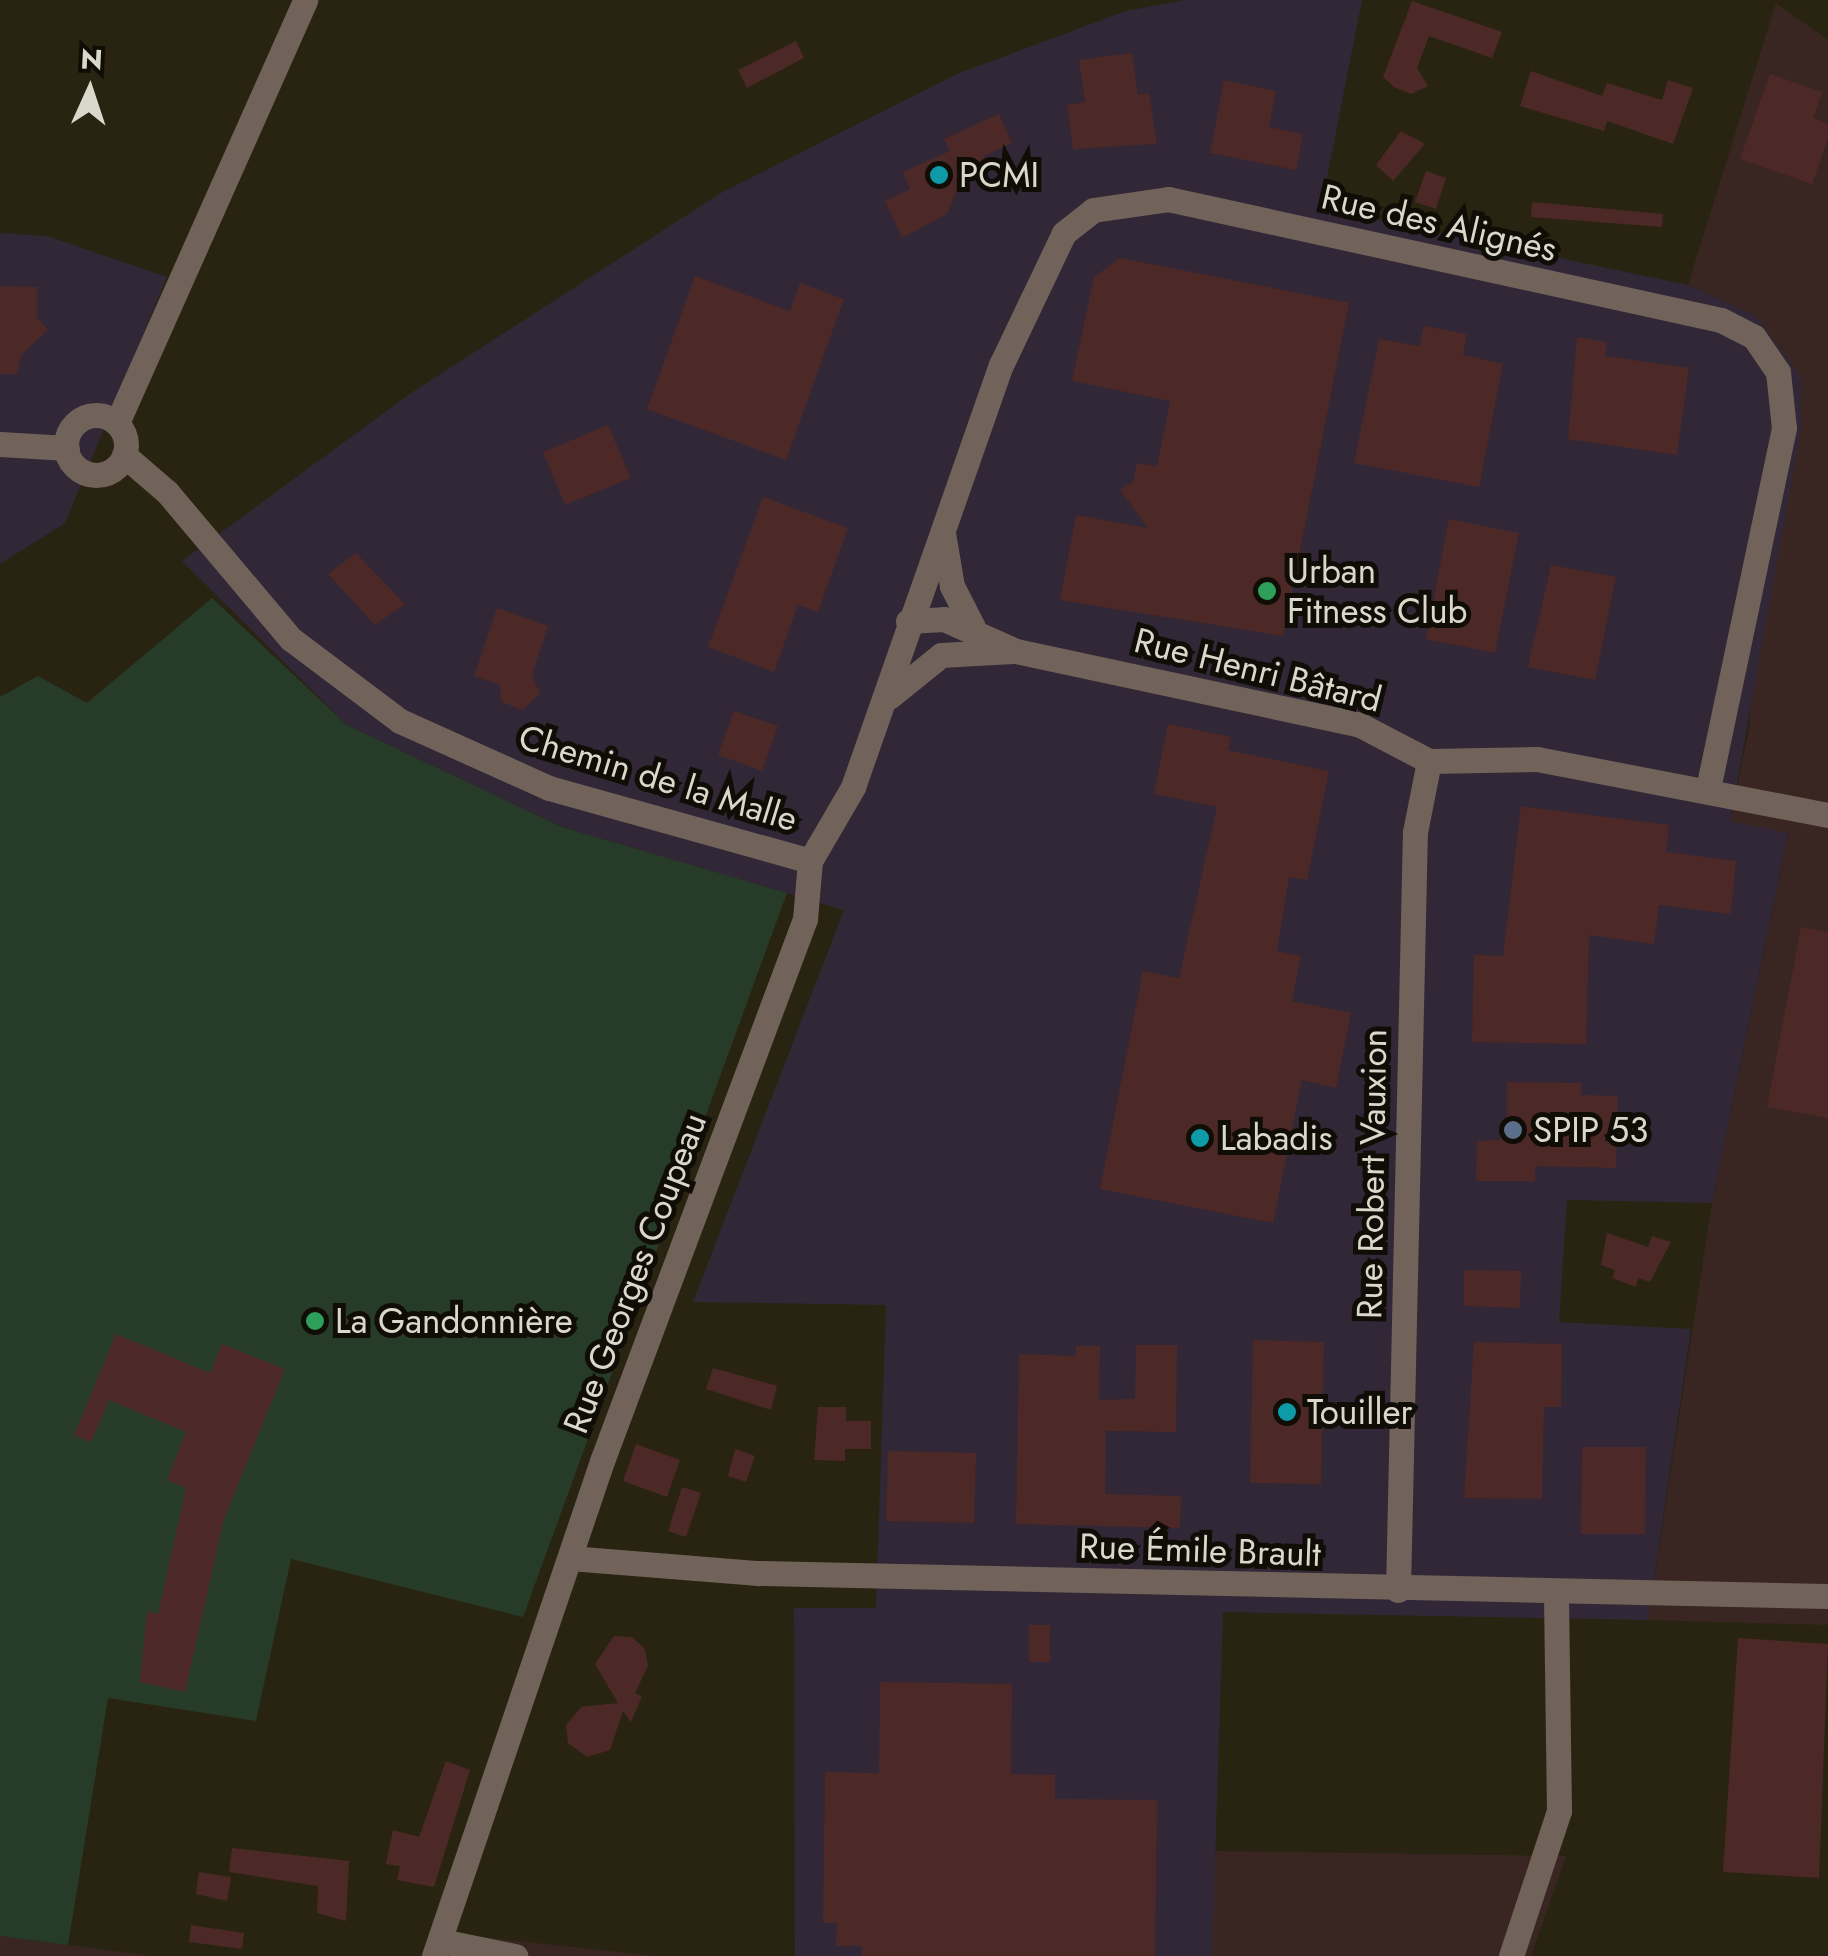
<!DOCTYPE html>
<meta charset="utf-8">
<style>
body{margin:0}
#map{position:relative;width:1828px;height:1956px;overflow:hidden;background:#292411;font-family:Jost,sans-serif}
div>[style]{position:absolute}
.commercial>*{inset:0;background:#392623}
.industrial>*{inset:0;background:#312736}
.green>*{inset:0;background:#273b29}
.building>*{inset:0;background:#4c2927}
.minor>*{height:25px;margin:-12.5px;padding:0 12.5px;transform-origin:12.5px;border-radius:12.5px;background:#716359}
.minor>.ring{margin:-12.5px;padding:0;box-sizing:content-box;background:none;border:25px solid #716359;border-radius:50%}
.dots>*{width:28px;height:28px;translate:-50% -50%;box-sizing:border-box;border:5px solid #100d06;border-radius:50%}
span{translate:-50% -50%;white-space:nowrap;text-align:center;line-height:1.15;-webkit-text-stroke:10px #100d06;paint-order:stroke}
.poi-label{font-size:35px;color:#dad7cb}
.left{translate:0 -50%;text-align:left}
.street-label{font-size:35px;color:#dad7cb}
.north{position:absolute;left:40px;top:40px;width:100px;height:100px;-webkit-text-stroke:8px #100d06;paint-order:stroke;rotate:3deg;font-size:28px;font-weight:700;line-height:40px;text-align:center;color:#dad7cb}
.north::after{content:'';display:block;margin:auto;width:35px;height:45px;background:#dad7cb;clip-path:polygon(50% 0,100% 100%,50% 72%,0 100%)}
</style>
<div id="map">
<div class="commercial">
<div style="clip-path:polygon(1776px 3px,1828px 40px,1828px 1625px,1648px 1620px,1712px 1203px,1788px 834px,1730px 822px,1750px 724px,1755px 315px,1688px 285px)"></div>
<div style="clip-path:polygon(1212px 1851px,1566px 1856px,1531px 1956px,1211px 1956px)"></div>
<div style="clip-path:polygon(0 1936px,68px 1945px,151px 1956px,0 1956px)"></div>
<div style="clip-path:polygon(481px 1937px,654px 1956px,471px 1956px)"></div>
</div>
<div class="industrial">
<div style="clip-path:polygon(1185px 0,1362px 0,1321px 208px,1688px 285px,1755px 315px,1801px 376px,1801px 431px,1730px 821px,1788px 833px,1712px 1203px,1567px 1200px,1559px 1322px,1691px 1329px,1648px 1620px,1223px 1612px,1212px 1956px,795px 1956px,794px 1608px,876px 1608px,886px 1305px,693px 1302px,844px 910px,562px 827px,347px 725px,182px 561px,411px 393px,721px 193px,957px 74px,1126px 11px)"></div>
<div style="clip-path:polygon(0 233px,47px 236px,167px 277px,65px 523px,0 564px)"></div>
</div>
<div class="green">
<div style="clip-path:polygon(212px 598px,347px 725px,562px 827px,787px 893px,523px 1617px,291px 1559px,256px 1721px,108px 1698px,68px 1945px,0 1936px,0 697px,38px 676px,87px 703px)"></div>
</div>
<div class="building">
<div style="clip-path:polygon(1412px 1px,1502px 32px,1492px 58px,1429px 36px,1417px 68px,1428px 86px,1411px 94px,1394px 87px,1383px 77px)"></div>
<div style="clip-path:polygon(796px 41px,804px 58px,747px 88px,738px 70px)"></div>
<div style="clip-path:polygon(1132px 53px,1138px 95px,1149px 93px,1157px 144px,1073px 149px,1067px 105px,1085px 102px,1079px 60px)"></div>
<div style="clip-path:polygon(1531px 71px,1602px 96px,1607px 83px,1662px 100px,1668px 80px,1693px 88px,1673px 144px,1607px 121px,1604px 131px,1520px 106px)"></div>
<div style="clip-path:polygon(1770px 74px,1822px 92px,1813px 118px,1828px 124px,1828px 138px,1812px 184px,1740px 159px)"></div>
<div style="clip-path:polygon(1224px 80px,1276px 91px,1269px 127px,1303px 134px,1296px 170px,1210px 153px)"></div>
<div style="clip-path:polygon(999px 114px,1012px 143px,984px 156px,989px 167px,956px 192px,947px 214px,902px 238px,885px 201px,910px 189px,903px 172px,950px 151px,944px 139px)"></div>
<div style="clip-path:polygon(1401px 131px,1425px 144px,1393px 181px,1376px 165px)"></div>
<div style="clip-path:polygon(1426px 171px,1446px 178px,1436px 209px,1415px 202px)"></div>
<div style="clip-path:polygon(1532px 202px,1663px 214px,1662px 227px,1531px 217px)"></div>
<div style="clip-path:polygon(1120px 258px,1349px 303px,1283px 636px,1060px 600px,1076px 515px,1148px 528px,1120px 490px,1133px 482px,1137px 463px,1157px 466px,1170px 401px,1072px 381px,1094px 277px)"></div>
<div style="clip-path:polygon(695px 276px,790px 311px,800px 283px,844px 299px,786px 460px,647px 409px)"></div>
<div style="clip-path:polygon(0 286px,37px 287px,37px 317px,48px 330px,22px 354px,17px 374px,0 374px)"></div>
<div style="clip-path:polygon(1424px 326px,1467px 334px,1463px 355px,1503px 364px,1479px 487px,1354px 463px,1379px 339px,1419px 346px)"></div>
<div style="clip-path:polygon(1577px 337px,1607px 342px,1605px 356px,1689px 368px,1677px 455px,1568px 439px)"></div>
<div style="clip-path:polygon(608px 425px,631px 478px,565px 505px,543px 452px)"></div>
<div style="clip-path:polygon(763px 497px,848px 528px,818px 612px,798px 605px,774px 672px,708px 647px)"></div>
<div style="clip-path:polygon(1449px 519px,1519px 533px,1495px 653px,1426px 639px)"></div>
<div style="clip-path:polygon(356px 553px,405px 604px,375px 625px,328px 574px)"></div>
<div style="clip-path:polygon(1551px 565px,1616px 577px,1595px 680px,1528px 667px)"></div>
<div style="clip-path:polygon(497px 608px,548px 626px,532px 675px,540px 693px,523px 710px,501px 702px,500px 685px,474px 676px)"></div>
<div style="clip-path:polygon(734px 711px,778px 726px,762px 771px,718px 755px)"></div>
<div style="clip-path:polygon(1168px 724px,1231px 737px,1228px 750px,1329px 771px,1307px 880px,1289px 877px,1277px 951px,1301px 956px,1292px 1001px,1351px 1013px,1336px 1088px,1302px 1080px,1273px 1223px,1100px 1189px,1143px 971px,1179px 978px,1217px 807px,1154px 794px)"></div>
<div style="clip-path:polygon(1521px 806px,1669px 825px,1666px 852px,1736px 861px,1731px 914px,1659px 905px,1654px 944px,1589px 935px,1586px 1044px,1472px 1042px,1474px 955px,1503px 956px)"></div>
<div style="clip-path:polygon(1801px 927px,1828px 932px,1828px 1118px,1767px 1107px)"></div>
<div style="clip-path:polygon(1507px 1082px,1581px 1083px,1581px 1095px,1618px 1096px,1616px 1168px,1535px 1166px,1535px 1181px,1476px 1181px,1477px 1141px,1500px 1140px,1507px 1124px)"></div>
<div style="clip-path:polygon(1607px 1233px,1648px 1247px,1652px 1236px,1671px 1242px,1650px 1282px,1638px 1278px,1636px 1287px,1612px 1278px,1615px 1270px,1601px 1265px)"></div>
<div style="clip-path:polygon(1464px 1270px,1521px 1271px,1520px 1308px,1464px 1306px)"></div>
<div style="clip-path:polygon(116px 1334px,210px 1373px,222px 1344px,285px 1369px,224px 1519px,185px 1692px,140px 1682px,147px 1611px,158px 1614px,186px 1488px,167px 1480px,186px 1432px,109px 1400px,91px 1442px,74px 1435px)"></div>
<div style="clip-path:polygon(1253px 1340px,1324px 1342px,1321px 1484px,1250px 1483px)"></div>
<div style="clip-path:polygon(1474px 1342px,1562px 1344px,1561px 1407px,1544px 1407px,1542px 1499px,1464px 1498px)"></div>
<div style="clip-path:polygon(1136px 1345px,1177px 1345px,1176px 1432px,1106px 1431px,1105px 1494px,1181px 1496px,1180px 1528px,1016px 1524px,1019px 1354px,1076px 1356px,1076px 1346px,1100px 1346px,1099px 1400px,1135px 1399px)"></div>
<div style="clip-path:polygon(713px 1368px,777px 1386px,771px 1410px,706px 1389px)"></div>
<div style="clip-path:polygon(818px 1407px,846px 1407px,846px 1421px,871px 1421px,871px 1449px,845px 1449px,845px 1461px,814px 1460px)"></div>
<div style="clip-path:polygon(636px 1444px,680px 1460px,667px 1497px,623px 1481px)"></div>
<div style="clip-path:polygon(1582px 1447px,1646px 1447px,1645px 1534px,1581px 1534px)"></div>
<div style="clip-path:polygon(735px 1449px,755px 1456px,746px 1482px,728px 1476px)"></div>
<div style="clip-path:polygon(888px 1451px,976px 1453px,974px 1523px,886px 1521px)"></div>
<div style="clip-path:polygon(682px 1487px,701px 1493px,686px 1537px,668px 1531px)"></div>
<div style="clip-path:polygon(1029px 1625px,1050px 1625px,1050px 1662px,1029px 1662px)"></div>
<div style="clip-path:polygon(614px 1636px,632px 1637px,645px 1649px,648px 1666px,635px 1693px,642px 1696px,631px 1722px,623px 1711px,610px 1750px,587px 1757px,568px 1743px,566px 1725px,581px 1707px,618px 1703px,595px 1664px)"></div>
<div style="clip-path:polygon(1738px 1638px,1828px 1644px,1819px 1878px,1723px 1872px)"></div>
<div style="clip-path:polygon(880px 1682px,1012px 1684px,1011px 1774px,1055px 1775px,1055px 1799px,1157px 1800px,1155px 1956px,862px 1956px,862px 1946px,836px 1946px,837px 1923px,823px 1923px,825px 1772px,879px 1773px)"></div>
<div style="clip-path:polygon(446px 1761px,470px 1770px,434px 1887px,397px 1880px,400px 1866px,386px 1864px,393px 1830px,419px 1837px)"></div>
<div style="clip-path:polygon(232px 1848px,349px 1861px,346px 1921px,317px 1913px,318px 1886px,229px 1872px)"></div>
<div style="clip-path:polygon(199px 1872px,231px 1877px,227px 1901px,196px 1894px)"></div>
<div style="clip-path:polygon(191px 1925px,244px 1933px,242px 1949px,189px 1942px)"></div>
</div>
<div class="minor">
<div class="ring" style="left:66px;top:415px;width:35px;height:35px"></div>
<div style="left:117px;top:423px;width:463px;rotate:-66deg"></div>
<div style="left:0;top:444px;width:67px;rotate:3.4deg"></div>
<div style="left:124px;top:455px;width:57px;rotate:40.7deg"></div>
<div style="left:167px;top:492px;width:192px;rotate:49.9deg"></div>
<div style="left:291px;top:639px;width:136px;rotate:37deg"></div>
<div style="left:400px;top:721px;width:163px;rotate:24.2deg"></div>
<div style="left:549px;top:788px;width:271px;rotate:15.6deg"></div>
<div style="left:943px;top:533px;width:54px;rotate:80.4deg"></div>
<div style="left:952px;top:586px;width:46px;rotate:62.9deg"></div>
<div style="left:908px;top:621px;width:36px;rotate:-3deg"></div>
<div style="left:944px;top:619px;width:79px;rotate:24deg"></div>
<div style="left:1016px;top:651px;width:352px;rotate:12.1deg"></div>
<div style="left:1360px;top:725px;width:78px;rotate:27.6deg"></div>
<div style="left:1429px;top:761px;width:108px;rotate:-1.1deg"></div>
<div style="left:1537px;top:759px;width:296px;rotate:10.9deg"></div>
<div style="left:889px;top:697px;width:67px;rotate:-38.9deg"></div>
<div style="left:941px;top:655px;width:72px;rotate:-3.2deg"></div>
<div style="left:570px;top:1558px;width:189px;rotate:4.6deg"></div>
<div style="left:758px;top:1573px;width:1070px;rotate:1.23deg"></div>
<div style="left:1398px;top:1590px;width:758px;rotate:-88.72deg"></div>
<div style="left:1415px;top:832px;width:72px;rotate:-78.8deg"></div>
<div style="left:441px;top:1941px;width:76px;rotate:11.5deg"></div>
<div style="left:434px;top:1956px;width:523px;rotate:-71.25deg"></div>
<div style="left:602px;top:1461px;width:579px;rotate:-69.47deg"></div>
<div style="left:805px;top:919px;width:58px;rotate:-85.1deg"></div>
<div style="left:810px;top:861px;width:86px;rotate:-59.8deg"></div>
<div style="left:853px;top:787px;width:447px;rotate:-70.7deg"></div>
<div style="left:1001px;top:365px;width:146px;rotate:-64.5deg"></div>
<div style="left:1064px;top:233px;width:37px;rotate:-38deg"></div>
<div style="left:1093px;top:210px;width:76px;rotate:-8.3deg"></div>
<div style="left:1168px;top:199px;width:566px;rotate:12.34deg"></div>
<div style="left:1721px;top:320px;width:37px;rotate:27deg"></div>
<div style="left:1754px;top:337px;width:42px;rotate:55.6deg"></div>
<div style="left:1778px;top:372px;width:56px;rotate:83.9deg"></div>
<div style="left:1784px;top:428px;width:370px;rotate:101.9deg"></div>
<div style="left:1511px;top:1956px;width:153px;rotate:-71.7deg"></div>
<div style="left:1559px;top:1811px;width:219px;rotate:-90.8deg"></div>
</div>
<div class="dots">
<div style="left:939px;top:175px;background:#0f9aa8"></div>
<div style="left:1267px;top:591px;background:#2e9e5b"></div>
<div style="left:1513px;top:1130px;background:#5c6f8a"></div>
<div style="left:1200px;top:1138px;background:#0f9aa8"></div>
<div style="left:315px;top:1321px;background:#2e9e5b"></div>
<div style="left:1287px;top:1412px;background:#0f9aa8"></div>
</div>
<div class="poi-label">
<span class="left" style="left:959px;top:175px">PCMI</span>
<span class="left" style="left:1287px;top:591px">Urban<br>Fitness Club</span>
<span class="left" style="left:1533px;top:1130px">SPIP 53</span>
<span class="left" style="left:1220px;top:1138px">Labadis</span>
<span class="left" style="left:335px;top:1321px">La Gandonnière</span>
<span class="left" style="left:1307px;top:1412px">Touiller</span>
</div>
<div class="street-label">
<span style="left:1439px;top:223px;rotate:13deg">Rue des Alignés</span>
<span style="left:1258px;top:670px;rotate:14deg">Rue Henri Bâtard</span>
<span style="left:658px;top:778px;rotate:17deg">Chemin de la Malle</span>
<span style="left:1372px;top:1174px;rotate:-89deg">Rue Robert Vauxion</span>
<span style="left:635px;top:1273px;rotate:-69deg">Rue Georges Coupeau</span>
<span style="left:1200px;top:1550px;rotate:2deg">Rue Émile Brault</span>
</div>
<div class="north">N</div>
</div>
